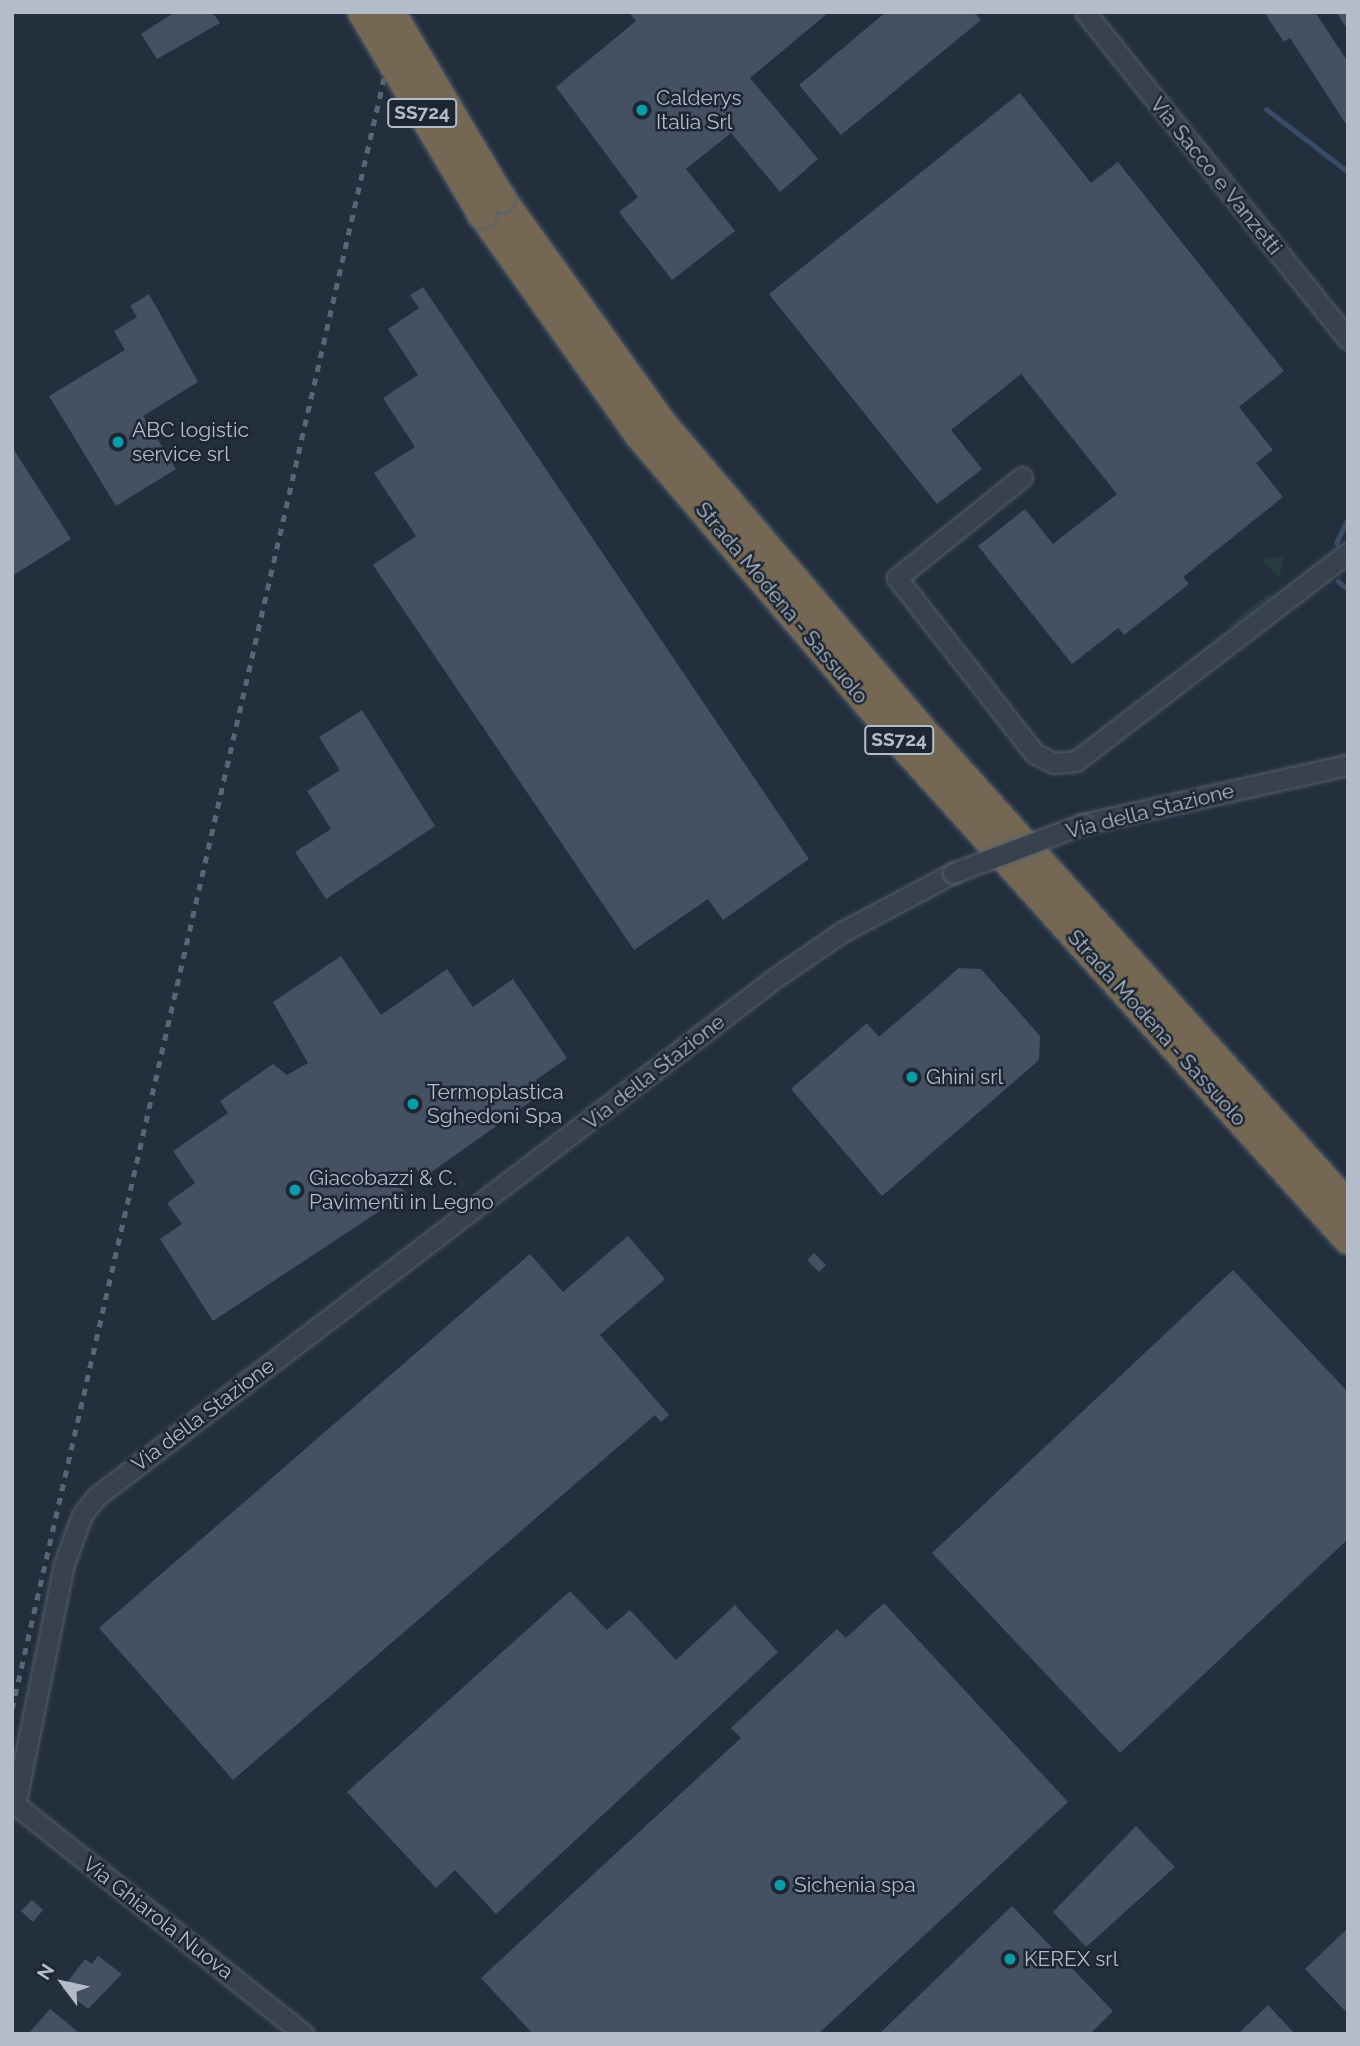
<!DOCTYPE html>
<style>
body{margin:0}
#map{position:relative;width:1360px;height:2046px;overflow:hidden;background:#242f3e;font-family:Raleway,sans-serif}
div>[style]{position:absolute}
.green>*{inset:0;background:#263c3f}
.stream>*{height:5px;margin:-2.5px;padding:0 2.5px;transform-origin:2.5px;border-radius:2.5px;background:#394c67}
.building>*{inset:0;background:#455162}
.roads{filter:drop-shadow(0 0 2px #565f6c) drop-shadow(0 0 2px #565f6c)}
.minor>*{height:19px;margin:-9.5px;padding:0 9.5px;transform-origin:9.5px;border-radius:9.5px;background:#38414e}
.highway>*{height:28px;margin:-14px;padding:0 14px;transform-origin:14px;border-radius:14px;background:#746855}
.rail>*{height:5px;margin-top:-2.5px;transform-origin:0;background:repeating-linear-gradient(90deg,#5a6575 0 7px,transparent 0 14px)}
.bridges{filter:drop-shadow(0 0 2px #565f6c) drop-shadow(0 0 2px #565f6c)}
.minor-bridge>*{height:19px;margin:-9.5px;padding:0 9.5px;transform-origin:9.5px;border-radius:9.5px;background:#38414e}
.highway-bridge>*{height:28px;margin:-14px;padding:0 14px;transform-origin:14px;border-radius:14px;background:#746855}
.dots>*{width:19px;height:19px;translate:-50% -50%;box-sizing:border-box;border:4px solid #1d2633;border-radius:50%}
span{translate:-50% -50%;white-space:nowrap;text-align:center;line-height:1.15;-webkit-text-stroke:5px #1d2633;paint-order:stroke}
.shield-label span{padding:2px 5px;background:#1d2633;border:2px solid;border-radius:5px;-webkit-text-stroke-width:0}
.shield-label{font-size:19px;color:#b4bcc9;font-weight:700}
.poi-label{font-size:21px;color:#b4bcc9}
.left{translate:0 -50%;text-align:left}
.street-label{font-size:21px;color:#b4bcc9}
.frame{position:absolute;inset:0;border:14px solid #b4bcc9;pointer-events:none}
.north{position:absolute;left:28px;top:1948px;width:70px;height:70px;-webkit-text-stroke:5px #1d2633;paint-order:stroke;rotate:303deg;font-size:19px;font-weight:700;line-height:28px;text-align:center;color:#b4bcc9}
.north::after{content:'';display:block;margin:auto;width:24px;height:32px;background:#b4bcc9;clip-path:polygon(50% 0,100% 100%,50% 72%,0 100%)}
</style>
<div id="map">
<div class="green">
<div style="clip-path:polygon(1285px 557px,1279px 577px,1261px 560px,1280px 556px)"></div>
<div style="clip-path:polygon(1270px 593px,1272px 596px,1230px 628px,1228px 625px)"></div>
</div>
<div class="stream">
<div style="left:1266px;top:109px;width:103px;rotate:37.5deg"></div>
<div style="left:1336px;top:543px;width:28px;rotate:-64deg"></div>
<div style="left:1338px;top:581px;width:13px;rotate:42deg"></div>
</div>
<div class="building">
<div style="clip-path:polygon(175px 12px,212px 12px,220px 23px,157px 59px,141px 34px)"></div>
<div style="clip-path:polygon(629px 12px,829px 12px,750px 78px,818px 159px,780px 192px,731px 133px,686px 169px,735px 231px,672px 280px,619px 212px,638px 197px,556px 87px,636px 21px)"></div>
<div style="clip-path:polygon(886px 12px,974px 12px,981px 20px,841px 135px,799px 85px)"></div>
<div style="clip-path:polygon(1264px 12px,1315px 12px,1348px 62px,1348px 127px,1290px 38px,1284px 42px)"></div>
<div style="clip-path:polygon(1336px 12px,1348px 12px,1348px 30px)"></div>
<div style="clip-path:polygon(1020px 93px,1091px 183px,1118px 162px,1284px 371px,1239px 407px,1273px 450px,1256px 463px,1283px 497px,1183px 577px,1189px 584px,1124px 635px,1118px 628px,1072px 664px,978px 546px,1025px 509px,1053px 544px,1117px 494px,1021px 374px,951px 430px,982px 469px,937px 504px,769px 294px)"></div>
<div style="clip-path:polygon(423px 287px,809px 859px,723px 920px,708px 899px,634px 950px,373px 565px,416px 536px,374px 473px,415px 447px,383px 398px,418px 375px,388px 329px,419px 308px,410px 295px)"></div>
<div style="clip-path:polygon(149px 294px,198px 382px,143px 416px,176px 469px,116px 506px,49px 396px,125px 350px,114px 331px,137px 317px,130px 306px)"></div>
<div style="clip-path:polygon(12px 447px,71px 539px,12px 576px)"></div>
<div style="clip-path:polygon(362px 710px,435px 826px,326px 899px,295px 852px,331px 829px,307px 791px,340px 770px,319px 737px)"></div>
<div style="clip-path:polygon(341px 956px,381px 1015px,447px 969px,473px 1007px,513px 979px,567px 1058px,536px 1080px,544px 1092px,423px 1178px,415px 1167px,393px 1182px,407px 1193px,213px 1321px,160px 1239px,182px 1224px,167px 1203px,195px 1183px,173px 1151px,228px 1113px,220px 1101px,273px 1064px,287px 1075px,308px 1063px,273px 1002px)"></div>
<div style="clip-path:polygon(959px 968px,981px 969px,1040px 1036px,1039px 1060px,882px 1196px,791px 1089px,867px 1023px,879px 1037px)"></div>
<div style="clip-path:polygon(628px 1236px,665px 1279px,600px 1335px,669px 1415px,661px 1422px,655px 1415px,233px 1780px,99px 1628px,530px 1254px,563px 1292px)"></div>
<div style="clip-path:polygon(814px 1253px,826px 1265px,819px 1272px,807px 1260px)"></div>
<div style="clip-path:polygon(1233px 1270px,1348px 1392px,1348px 1539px,1120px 1753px,932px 1553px)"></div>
<div style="clip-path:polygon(570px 1591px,607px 1630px,630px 1610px,676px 1660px,735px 1605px,778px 1652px,496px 1914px,455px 1870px,436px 1888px,347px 1792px)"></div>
<div style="clip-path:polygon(884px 1603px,1068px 1802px,818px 2034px,533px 2034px,481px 1978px,741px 1738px,731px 1728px,837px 1629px,846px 1638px)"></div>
<div style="clip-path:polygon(1136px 1826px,1175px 1867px,1086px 1947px,1053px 1912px)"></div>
<div style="clip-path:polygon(32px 1900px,43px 1910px,33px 1922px,21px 1911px)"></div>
<div style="clip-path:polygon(1012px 1906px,1113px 2011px,1090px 2034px,879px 2034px)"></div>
<div style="clip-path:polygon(1348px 1928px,1348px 2014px,1305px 1969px)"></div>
<div style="clip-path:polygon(98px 1956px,122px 1974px,88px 2009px,62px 1989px,85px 1959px,92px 1964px)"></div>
<div style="clip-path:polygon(1268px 2005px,1295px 2034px,1238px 2034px)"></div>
<div style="clip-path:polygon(50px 2009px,77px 2031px,74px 2034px,28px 2034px)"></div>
</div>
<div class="roads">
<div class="minor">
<div style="left:1085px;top:12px;width:420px;rotate:51.2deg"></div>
<div style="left:1022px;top:477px;width:161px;rotate:141.1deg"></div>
<div style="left:897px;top:578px;width:222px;rotate:51.9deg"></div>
<div style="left:1034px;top:753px;width:22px;rotate:27deg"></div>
<div style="left:1054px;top:763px;width:22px;rotate:-5deg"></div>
<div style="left:1076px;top:761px;width:343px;rotate:-37.5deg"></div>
<div style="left:1083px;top:824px;width:271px;rotate:-12.6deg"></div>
<div style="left:12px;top:1802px;width:373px;rotate:38.5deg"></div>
<div style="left:15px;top:1805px;width:246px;rotate:-78.5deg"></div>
<div style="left:64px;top:1564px;width:52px;rotate:-69.8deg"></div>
<div style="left:82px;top:1515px;width:23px;rotate:-52deg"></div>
<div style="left:96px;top:1497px;width:855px;rotate:-37.39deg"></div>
<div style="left:775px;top:978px;width:81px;rotate:-34.5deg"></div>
<div style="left:842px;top:932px;width:126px;rotate:-28deg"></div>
</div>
<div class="highway">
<div style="left:501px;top:198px;width:277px;rotate:54.4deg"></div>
<div style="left:662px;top:423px;width:408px;rotate:49.7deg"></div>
<div style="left:926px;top:734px;width:632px;rotate:48.14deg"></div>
<div style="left:482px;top:214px;width:271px;rotate:54.6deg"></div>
<div style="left:639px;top:435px;width:416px;rotate:49.6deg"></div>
<div style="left:909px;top:752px;width:656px;rotate:48.03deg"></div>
</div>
</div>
<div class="rail">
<div style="left:12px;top:1709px;width:1741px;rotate:-77.15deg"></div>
</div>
<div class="bridges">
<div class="minor-bridge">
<div style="left:953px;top:873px;width:139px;rotate:-20.7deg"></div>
</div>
<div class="highway-bridge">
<div style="left:362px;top:12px;width:235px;rotate:59.3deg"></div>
<div style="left:391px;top:12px;width:216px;rotate:59.4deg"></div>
</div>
</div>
<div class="dots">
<div style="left:642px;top:110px;background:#0f9aa8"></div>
<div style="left:118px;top:442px;background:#0f9aa8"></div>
<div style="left:912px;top:1077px;background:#0f9aa8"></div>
<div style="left:413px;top:1104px;background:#0f9aa8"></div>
<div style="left:295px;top:1190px;background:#0f9aa8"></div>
<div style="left:780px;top:1885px;background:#0f9aa8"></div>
<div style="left:1010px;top:1959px;background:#0f9aa8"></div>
</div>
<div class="shield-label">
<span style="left:422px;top:113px">SS724</span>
<span style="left:899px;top:740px">SS724</span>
</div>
<div class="poi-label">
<span class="left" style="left:656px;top:110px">Calderys<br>Italia Srl</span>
<span class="left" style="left:132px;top:442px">ABC logistic<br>service srl</span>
<span class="left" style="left:926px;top:1077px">Ghini srl</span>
<span class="left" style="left:427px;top:1104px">Termoplastica<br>Sghedoni Spa</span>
<span class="left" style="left:309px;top:1190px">Giacobazzi &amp; C.<br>Pavimenti in Legno</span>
<span class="left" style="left:794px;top:1885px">Sichenia spa</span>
<span class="left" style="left:1024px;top:1959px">KEREX srl</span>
</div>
<div class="street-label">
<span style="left:1216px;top:176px;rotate:51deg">Via Sacco e Vanzetti</span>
<span style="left:782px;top:603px;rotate:50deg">Strada Modena - Sassuolo</span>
<span style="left:1150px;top:811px;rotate:-14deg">Via della Stazione</span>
<span style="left:1157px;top:1028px;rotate:48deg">Strada Modena - Sassuolo</span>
<span style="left:654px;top:1072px;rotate:-38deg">Via della Stazione</span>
<span style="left:203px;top:1415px;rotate:-37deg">Via della Stazione</span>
<span style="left:158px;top:1918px;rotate:38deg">Via Ghiarola Nuova</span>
</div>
<div class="frame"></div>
<div class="north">N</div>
</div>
